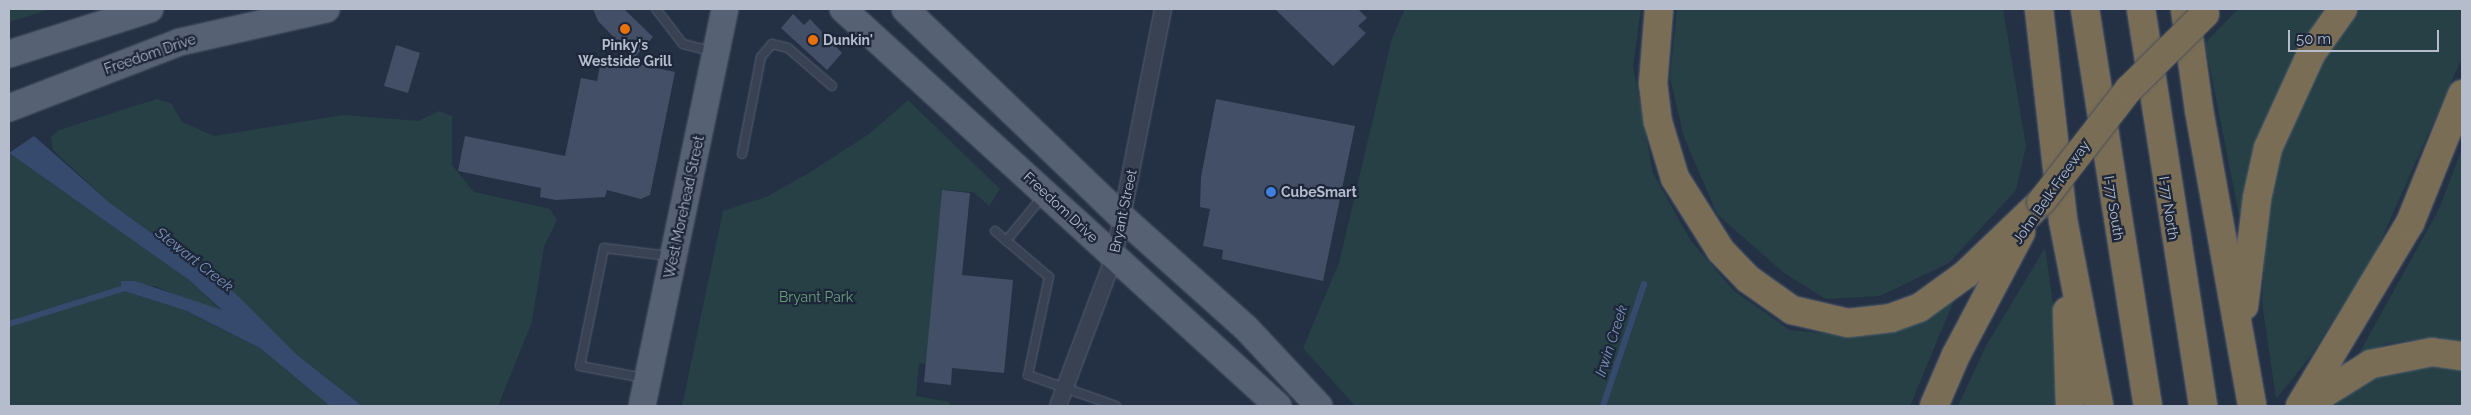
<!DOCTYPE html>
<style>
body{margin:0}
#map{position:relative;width:2471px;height:415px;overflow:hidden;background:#243044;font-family:Raleway,sans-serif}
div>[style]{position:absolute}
.green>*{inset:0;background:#264045}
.water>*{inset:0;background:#364a6d}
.stream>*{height:6px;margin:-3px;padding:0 3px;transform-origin:3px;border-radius:3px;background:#364a6d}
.building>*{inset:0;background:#424f66}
.roads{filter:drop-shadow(0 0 1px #566071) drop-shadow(0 0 1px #566071)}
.service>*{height:8px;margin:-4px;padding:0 4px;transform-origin:4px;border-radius:4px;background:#384253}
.minor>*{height:16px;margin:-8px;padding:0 8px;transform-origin:8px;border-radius:8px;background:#384253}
.primary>*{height:26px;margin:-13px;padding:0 13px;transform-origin:13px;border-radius:13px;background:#566173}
.motorway>*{height:28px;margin:-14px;padding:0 14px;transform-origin:14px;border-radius:14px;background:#7a6d55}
.bridges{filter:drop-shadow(0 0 1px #434d5e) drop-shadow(0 0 1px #434d5e)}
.motorway-bridge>*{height:28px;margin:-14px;padding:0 14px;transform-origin:14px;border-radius:14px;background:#7a6d55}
.dots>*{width:14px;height:14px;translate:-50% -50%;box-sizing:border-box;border:2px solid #1d2739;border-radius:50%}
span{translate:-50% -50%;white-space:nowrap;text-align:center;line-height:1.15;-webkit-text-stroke:4.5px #1d2739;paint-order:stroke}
.poi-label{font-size:14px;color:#b5bdcd;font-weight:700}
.left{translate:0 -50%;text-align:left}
.street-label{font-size:14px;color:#b5bdcd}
.park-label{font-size:14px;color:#6aa079}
.water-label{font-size:15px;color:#7a91b7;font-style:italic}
.frame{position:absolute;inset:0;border:10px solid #b5bdcd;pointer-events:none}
.scale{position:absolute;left:2288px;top:30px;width:151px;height:22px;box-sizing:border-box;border:2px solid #b5bdcd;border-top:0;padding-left:6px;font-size:15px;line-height:18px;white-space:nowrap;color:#b5bdcd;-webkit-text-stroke:4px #1d2739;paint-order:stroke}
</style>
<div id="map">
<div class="green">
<div style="clip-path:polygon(9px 9px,51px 9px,9px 22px)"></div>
<div style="clip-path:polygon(1405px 9px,1641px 9px,1633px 66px,1653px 173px,1691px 241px,1734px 291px,1790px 330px,1851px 336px,1955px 298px,1910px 406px,1355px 406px,1303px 348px,1339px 263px,1392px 38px)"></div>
<div style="clip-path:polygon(1677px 9px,2003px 9px,2026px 146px,2016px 190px,1949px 263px,1880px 296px,1826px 299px,1784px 273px,1717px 214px,1684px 137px,1670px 78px)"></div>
<div style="clip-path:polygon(2238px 9px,2332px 9px,2243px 214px,2239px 215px,2205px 43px)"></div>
<div style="clip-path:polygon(2357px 9px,2462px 9px,2462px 58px,2374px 256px,2310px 357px,2276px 399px,2262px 302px,2268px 203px,2288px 131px,2322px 60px)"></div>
<div style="clip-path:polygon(157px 99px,171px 103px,182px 122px,214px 136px,344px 115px,418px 121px,439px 111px,452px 116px,452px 165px,474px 192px,550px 209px,557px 220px,544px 246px,532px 322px,498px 406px,362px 406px,296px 354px,235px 293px,110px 203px,53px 150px,51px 137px,59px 130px)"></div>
<div style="clip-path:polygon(908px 100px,1000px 189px,989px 206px,973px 192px,942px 190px,926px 364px,919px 363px,916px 396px,950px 402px,949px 406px,682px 406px,723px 211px,766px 197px,809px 173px,869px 134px)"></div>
<div style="clip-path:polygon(2462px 149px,2462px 343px,2435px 337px,2386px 344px,2356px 359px,2439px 209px)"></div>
<div style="clip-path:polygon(9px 153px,189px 280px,222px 311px,209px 310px,155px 286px,121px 290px,187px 311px,260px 348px,330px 406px,9px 406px)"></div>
<div style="clip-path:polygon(2045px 248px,2060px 352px,2061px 406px,1958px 406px,1986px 346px)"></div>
<div style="clip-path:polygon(2434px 363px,2462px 369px,2462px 406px,2334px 406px,2356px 386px,2400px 368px)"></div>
</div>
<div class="water">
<div style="clip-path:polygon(34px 136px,110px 203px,235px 293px,296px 354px,362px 406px,330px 406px,260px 348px,187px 311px,121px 290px,121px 281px,135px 281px,222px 310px,189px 280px,9px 153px)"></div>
</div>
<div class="stream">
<div style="left:9px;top:324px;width:125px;rotate:-17.3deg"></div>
<div style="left:1603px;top:406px;width:129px;rotate:-71.4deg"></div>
</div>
<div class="building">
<div style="clip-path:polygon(593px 9px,624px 9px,653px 37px,634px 58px,598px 21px)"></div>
<div style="clip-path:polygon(1275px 9px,1358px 9px,1367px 18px,1358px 26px,1366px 33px,1333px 66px)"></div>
<div style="clip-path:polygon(793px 14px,804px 25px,810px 19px,842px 53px,827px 70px,781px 28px)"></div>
<div style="clip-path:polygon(396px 45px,420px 53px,408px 93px,384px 86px)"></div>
<div style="clip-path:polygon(602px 56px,675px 72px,650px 195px,641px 199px,607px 190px,605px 197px,556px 200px,540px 197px,541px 188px,458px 171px,465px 136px,565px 156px,581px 78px,597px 81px)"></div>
<div style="clip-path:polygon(1216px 99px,1355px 126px,1323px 281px,1222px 259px,1223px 250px,1203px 246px,1210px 209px,1200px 207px,1201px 177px)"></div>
<div style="clip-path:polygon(942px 190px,970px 193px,962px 275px,1013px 280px,1004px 373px,952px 368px,951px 385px,924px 382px)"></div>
</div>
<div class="roads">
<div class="service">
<div style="left:656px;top:9px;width:44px;rotate:52.4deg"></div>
<div style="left:683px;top:44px;width:30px;rotate:14deg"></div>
<div style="left:742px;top:154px;width:99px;rotate:-78.9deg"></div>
<div style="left:761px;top:57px;width:17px;rotate:-50deg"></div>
<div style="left:772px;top:44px;width:16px;rotate:14deg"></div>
<div style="left:788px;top:48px;width:58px;rotate:40.8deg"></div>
<div style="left:995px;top:231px;width:71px;rotate:40.4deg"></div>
<div style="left:1049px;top:277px;width:100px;rotate:102.1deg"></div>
<div style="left:1028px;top:375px;width:93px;rotate:19.4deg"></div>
<div style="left:1006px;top:241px;width:58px;rotate:-50.6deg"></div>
<div style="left:644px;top:378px;width:65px;rotate:-169.4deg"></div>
<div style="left:580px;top:366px;width:120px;rotate:-78.5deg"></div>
<div style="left:604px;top:248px;width:65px;rotate:7deg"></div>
</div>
<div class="minor">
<div style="left:1058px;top:406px;width:159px;rotate:-69.4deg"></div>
<div style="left:1114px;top:257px;width:253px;rotate:-78.8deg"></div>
</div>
<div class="primary">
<div style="left:843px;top:9px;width:589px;rotate:42.38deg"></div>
<div style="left:905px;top:9px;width:302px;rotate:43.8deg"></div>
<div style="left:1123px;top:218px;width:165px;rotate:41.8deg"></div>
<div style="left:1246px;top:328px;width:107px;rotate:46.9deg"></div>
<div style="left:9px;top:54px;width:148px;rotate:-17.7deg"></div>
<div style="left:9px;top:108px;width:183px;rotate:-21.1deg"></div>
<div style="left:180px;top:42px;width:150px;rotate:-12.7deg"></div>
<div style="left:642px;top:406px;width:406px;rotate:-78.2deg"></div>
</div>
<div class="motorway">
<div style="left:1659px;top:9px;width:74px;rotate:94.6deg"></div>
<div style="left:1653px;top:83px;width:39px;rotate:83deg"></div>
<div style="left:1658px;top:122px;width:59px;rotate:73.1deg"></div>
<div style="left:1675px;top:178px;width:86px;rotate:57.8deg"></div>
<div style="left:1721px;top:251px;width:39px;rotate:46deg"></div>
<div style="left:1748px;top:279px;width:54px;rotate:35.2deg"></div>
<div style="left:1792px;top:310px;width:57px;rotate:13.1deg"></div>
<div style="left:1848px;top:323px;width:43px;rotate:-6.6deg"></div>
<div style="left:1891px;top:318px;width:30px;rotate:-20deg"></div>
<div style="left:1919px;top:308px;width:58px;rotate:-35.9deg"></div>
<div style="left:1966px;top:274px;width:104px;rotate:-43.8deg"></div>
<div style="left:2039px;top:9px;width:212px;rotate:83.5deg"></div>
<div style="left:2063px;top:220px;width:189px;rotate:79deg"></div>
<div style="left:2085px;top:9px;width:402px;rotate:81deg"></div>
<div style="left:2141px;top:9px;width:402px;rotate:81.1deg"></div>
<div style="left:2185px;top:9px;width:102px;rotate:82.1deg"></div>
<div style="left:2199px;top:110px;width:301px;rotate:79.8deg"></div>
<div style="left:2244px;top:306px;width:109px;rotate:-83.1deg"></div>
<div style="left:2257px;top:198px;width:51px;rotate:-77.6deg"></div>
<div style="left:2268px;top:148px;width:103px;rotate:-65.4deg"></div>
<div style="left:2311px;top:54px;width:55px;rotate:-54.6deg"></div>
<div style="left:2067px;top:311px;width:95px;rotate:88.2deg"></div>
<div style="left:2309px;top:403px;width:73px;rotate:-32.2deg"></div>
<div style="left:2371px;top:364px;width:62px;rotate:-11.1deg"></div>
<div style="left:2432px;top:352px;width:30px;rotate:8deg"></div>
<div style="left:1934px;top:406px;width:56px;rotate:-66.7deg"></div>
<div style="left:1956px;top:355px;width:139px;rotate:-62.1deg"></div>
<div style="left:2300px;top:406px;width:214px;rotate:-59deg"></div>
<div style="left:2410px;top:223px;width:139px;rotate:-68deg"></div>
</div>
</div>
<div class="bridges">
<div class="motorway-bridge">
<div style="left:2041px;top:202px;width:143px;rotate:-52.1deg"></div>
<div style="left:2129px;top:89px;width:107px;rotate:-44.6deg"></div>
</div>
</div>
<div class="dots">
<div style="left:625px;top:29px;background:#e8710a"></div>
<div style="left:813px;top:40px;background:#e8710a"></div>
<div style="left:1271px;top:192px;background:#3f7fe0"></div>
</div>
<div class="poi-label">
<span class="left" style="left:823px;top:40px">Dunkin'</span>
<span style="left:625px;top:53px">Pinky's<br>Westside Grill</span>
<span class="left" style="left:1281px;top:192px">CubeSmart</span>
</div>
<div class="street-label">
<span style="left:150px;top:54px;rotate:-19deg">Freedom Drive</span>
<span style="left:2051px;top:192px;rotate:-55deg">John Belk Freeway</span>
<span style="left:684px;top:207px;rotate:-78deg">West Morehead Street</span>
<span style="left:1061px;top:207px;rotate:43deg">Freedom Drive</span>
<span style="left:2114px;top:208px;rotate:81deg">I-77 South</span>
<span style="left:2169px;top:208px;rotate:81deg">I-77 North</span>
<span style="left:1123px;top:211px;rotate:-78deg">Bryant Street</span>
</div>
<div class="park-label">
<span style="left:816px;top:297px">Bryant Park</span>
</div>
<div class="water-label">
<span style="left:194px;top:260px;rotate:38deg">Stewart Creek</span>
<span style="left:1612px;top:341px;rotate:-72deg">Irwin Creek</span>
</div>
<div class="frame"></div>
<div class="scale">50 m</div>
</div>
